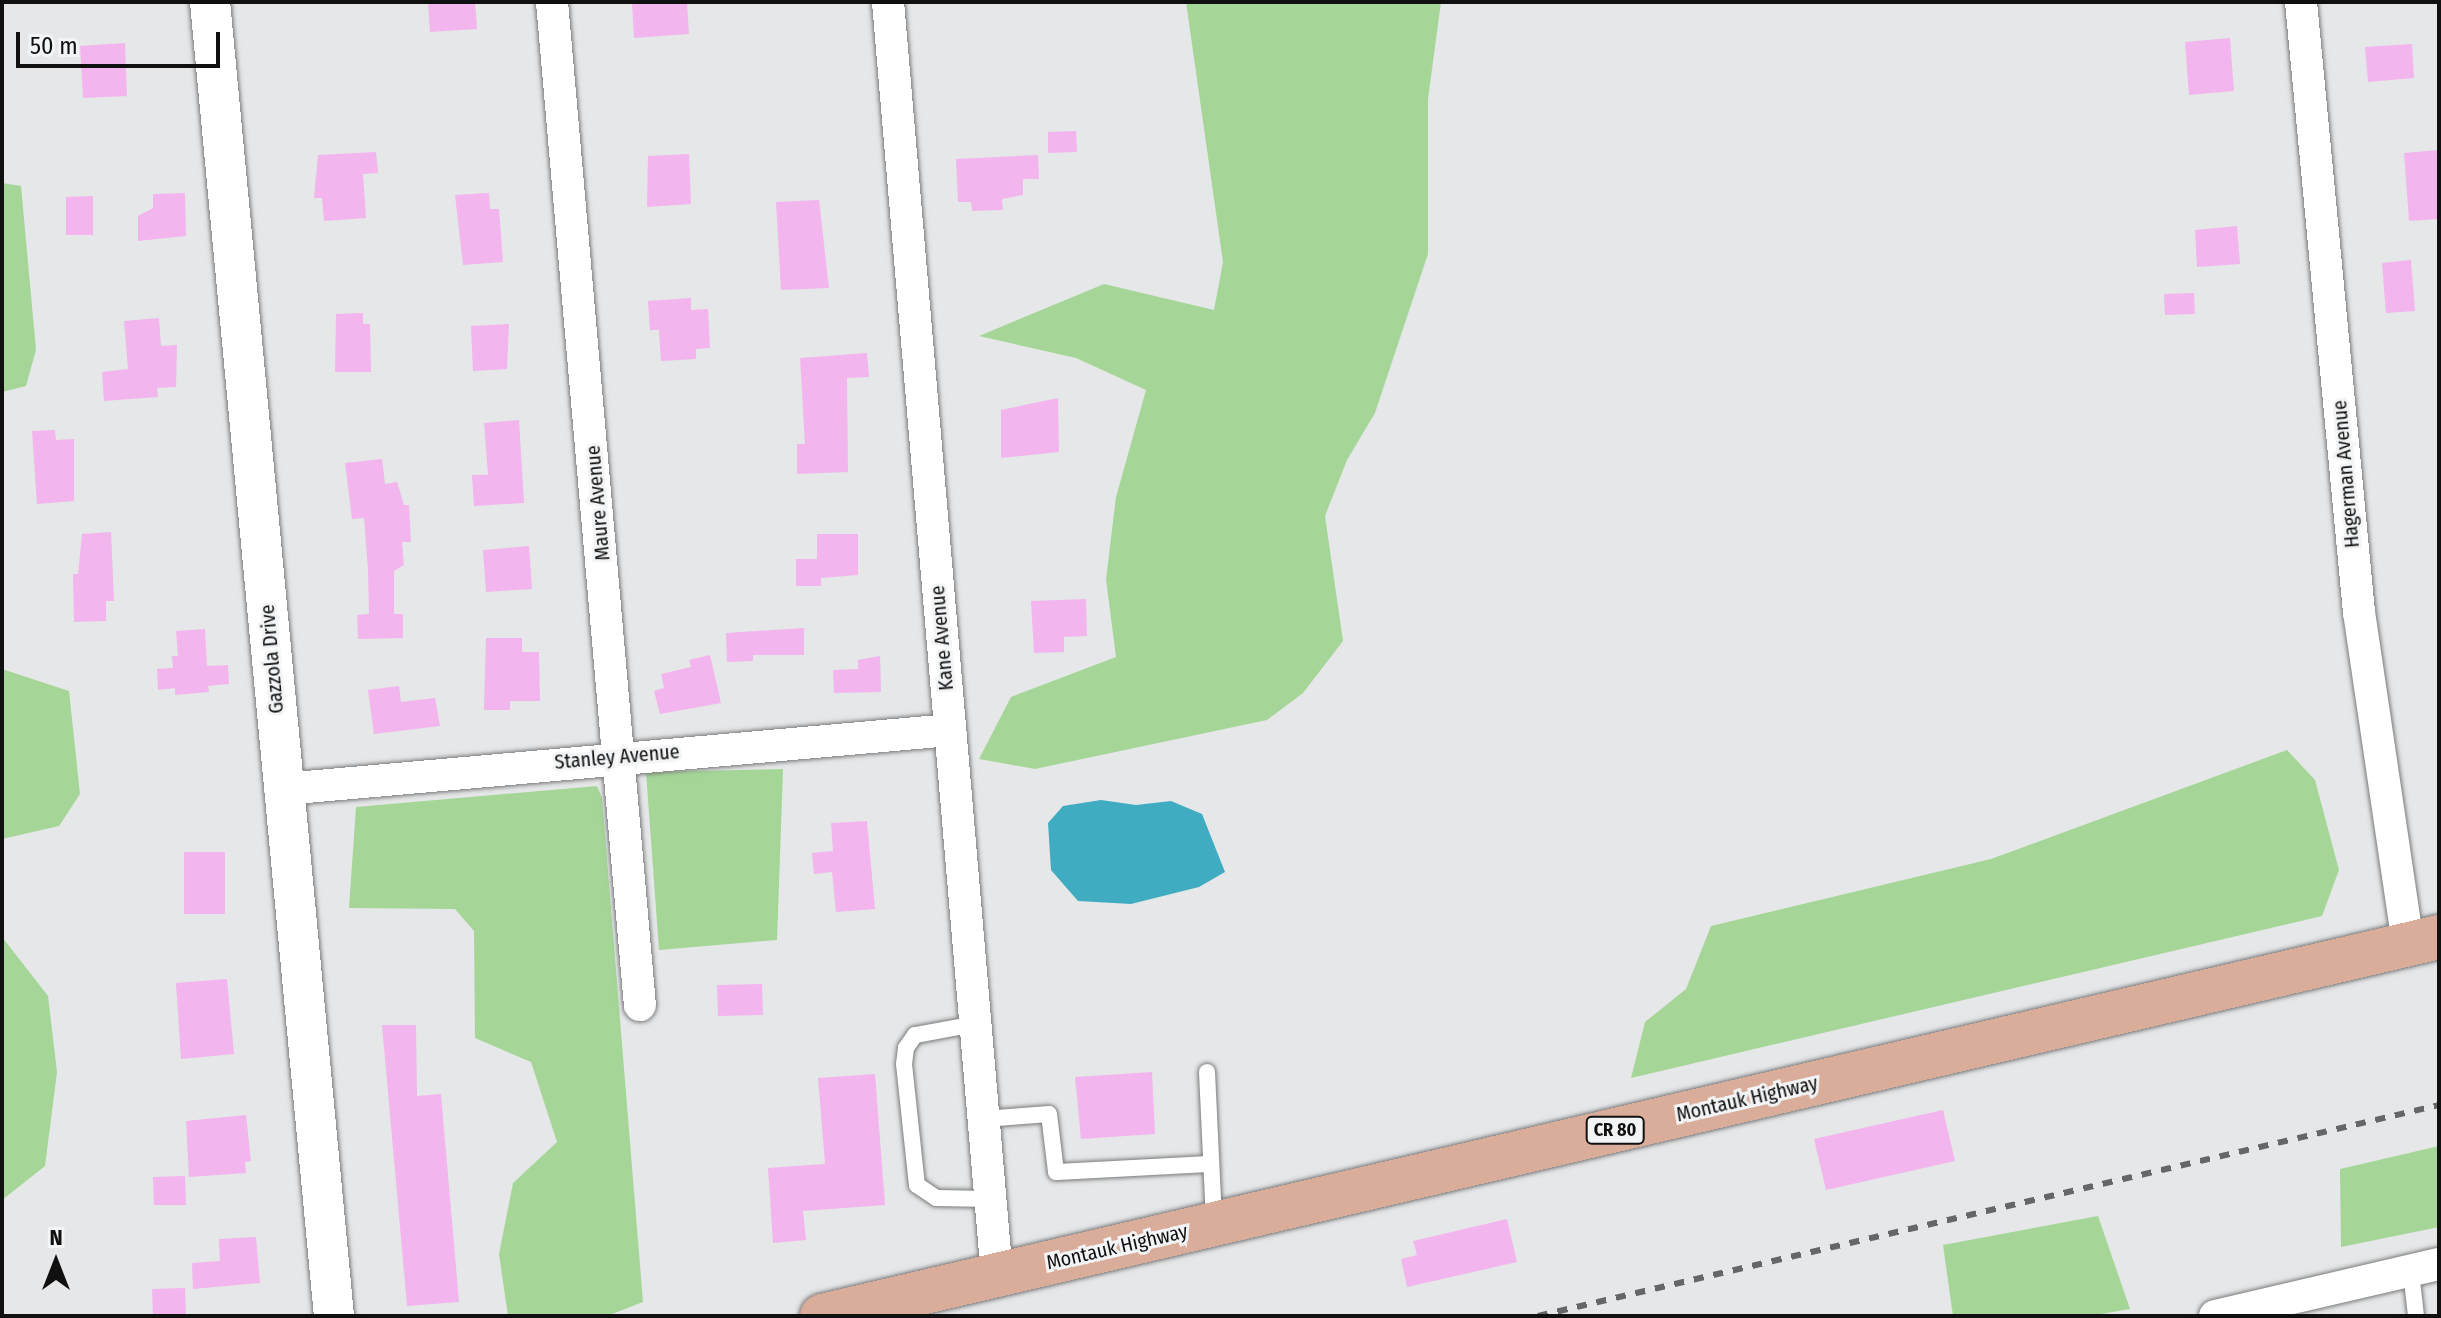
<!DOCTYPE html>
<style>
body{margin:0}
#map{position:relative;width:2441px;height:1318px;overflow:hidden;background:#e6e7e8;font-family:"Fira Sans Condensed",sans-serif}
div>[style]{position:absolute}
.green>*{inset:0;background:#a5d698}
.water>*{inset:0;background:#3facc2}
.building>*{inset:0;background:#f2b5ed}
.roads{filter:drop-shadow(0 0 2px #7a7b7c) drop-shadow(0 0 2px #7a7b7c)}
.service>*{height:16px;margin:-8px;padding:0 8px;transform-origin:8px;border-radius:8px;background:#fff}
.minor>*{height:32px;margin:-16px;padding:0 16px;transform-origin:16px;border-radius:16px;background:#fff}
.tertiary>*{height:40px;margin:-20px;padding:0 20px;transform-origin:20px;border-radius:20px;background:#fff}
.primary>*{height:44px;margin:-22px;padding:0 22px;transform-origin:22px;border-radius:22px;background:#d9ad9a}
.rail>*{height:6px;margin-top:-3px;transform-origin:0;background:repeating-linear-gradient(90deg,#656667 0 10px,transparent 0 20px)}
span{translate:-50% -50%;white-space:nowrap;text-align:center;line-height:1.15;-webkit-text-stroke:6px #f3f4f5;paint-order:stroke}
.shield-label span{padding:2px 6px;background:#f3f4f5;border:2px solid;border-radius:6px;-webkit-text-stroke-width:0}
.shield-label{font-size:18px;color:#101011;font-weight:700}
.street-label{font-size:20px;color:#101011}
.frame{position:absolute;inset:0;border:4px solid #101011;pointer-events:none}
.north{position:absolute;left:16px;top:1222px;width:80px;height:80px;-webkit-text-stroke:6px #f3f4f5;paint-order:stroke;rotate:0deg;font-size:22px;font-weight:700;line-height:32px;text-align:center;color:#101011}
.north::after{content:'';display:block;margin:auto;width:28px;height:36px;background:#101011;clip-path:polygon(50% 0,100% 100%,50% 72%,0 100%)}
.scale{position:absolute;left:16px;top:32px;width:204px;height:36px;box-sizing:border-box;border:4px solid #101011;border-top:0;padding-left:10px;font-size:24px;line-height:28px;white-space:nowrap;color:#101011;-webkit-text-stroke:6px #f3f4f5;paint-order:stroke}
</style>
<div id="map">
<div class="green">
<div style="clip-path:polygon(1186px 2px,1441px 2px,1428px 99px,1428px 254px,1375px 413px,1347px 460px,1325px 516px,1343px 641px,1303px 693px,1267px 720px,1035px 769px,979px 759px,1011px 697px,1116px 657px,1106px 579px,1116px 497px,1146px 390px,1076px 358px,979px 336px,1104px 284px,1214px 310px,1223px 262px)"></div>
<div style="clip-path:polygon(2px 183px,21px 186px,36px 350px,26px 386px,2px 392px)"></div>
<div style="clip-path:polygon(2px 669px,69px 691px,80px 794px,59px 826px,2px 839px)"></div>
<div style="clip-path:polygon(2287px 750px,2315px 780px,2339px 870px,2322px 916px,1631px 1078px,1645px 1022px,1686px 989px,1711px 926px,1991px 859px)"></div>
<div style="clip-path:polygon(783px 769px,777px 940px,659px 950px,646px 772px)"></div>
<div style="clip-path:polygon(597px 786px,602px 798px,643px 1302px,607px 1316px,508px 1316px,499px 1254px,513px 1183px,557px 1142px,531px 1062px,475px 1038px,474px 931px,455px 909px,349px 908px,356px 807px)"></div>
<div style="clip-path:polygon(2px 937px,48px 996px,57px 1072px,45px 1166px,2px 1200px)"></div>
<div style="clip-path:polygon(2439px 1146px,2439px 1227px,2341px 1247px,2340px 1169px)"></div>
<div style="clip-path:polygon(2098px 1216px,2130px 1309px,2090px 1316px,1953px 1316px,1943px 1245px)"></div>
</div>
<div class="water">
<div style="clip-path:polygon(1101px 800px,1136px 805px,1171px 801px,1202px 814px,1225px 872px,1199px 887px,1131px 904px,1078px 901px,1051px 870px,1048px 823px,1063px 806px)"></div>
</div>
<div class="building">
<div style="clip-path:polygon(428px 2px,475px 2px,477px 29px,430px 32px)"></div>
<div style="clip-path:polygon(632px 2px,687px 2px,689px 34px,634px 38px)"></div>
<div style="clip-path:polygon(2230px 38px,2234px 91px,2189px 95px,2185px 42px)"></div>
<div style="clip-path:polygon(125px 43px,127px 96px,83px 98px,80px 46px)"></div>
<div style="clip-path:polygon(2412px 44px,2414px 78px,2368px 82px,2365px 47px)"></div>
<div style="clip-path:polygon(1076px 131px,1077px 152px,1048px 153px,1048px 132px)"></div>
<div style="clip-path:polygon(2439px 150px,2439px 219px,2409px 221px,2404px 153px)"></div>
<div style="clip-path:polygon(376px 152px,378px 173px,363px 174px,366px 218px,324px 221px,322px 198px,314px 198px,318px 155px)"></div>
<div style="clip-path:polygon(689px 154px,691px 204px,647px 207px,648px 156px)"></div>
<div style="clip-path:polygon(1038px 155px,1039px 179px,1023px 179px,1023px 195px,1002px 199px,1003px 210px,972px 211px,971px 202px,958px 202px,956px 159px)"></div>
<div style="clip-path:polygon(185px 193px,186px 236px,138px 241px,138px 216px,153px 208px,153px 194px)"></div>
<div style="clip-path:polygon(489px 193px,490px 209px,499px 209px,503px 262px,463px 265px,455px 195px)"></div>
<div style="clip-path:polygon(93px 196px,93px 235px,66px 235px,66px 197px)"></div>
<div style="clip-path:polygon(819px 200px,829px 288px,781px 290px,776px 202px)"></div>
<div style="clip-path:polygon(2237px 226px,2240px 264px,2197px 267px,2195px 230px)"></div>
<div style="clip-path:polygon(2411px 260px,2415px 311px,2386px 313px,2382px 263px)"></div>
<div style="clip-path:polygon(2194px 293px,2195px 314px,2165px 315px,2164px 294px)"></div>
<div style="clip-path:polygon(691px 298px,691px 310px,708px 309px,710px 348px,696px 349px,696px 359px,661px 361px,659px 330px,650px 330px,648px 301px)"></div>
<div style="clip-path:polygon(363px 313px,363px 324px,370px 324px,371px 372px,335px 372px,336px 314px)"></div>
<div style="clip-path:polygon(159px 318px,161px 346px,177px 345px,176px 387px,157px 388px,158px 397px,104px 401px,102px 372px,128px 369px,124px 321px)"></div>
<div style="clip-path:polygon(509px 324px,507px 369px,473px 371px,471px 326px)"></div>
<div style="clip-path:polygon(867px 353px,869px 377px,847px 378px,848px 472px,797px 474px,797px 444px,805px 444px,800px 358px)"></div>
<div style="clip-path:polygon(1058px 398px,1059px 452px,1001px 458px,1001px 410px)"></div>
<div style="clip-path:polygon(519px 420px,524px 503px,474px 506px,472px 475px,488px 475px,484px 423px)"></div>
<div style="clip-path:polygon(55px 430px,56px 440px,74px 439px,74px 501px,37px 504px,32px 431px)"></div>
<div style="clip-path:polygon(382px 459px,385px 484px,397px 482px,404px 505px,409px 505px,411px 542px,402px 542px,404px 565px,394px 571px,394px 614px,403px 614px,403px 638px,358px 639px,357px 615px,369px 614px,368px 570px,364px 518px,352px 519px,345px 463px)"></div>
<div style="clip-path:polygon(111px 532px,114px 601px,106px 601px,106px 621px,74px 622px,73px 574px,78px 574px,82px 534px)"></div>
<div style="clip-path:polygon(817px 534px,858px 534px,858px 575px,821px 578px,821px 586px,796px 586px,796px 559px,817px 559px)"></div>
<div style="clip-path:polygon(529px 546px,532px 589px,486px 592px,483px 550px)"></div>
<div style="clip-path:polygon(1086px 599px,1087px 636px,1064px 637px,1064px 652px,1034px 653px,1031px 601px)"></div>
<div style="clip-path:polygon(804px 628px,804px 655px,753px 655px,753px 661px,727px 662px,726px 633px)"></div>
<div style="clip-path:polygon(205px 629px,207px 666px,228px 665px,229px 684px,208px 686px,209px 692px,175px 695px,175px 688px,158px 690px,157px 669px,173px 668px,172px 656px,178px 656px,176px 631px)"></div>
<div style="clip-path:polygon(486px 638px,522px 638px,522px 652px,539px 652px,540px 701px,510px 701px,510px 710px,484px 710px)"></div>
<div style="clip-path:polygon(710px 655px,721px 703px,660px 714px,654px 691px,664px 688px,661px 674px,691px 667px,689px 660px)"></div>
<div style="clip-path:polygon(880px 656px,881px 692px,834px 693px,833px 670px,858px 669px,858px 660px)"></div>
<div style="clip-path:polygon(399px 686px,401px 702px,435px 698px,440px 726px,374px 734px,368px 690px)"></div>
<div style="clip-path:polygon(867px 821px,875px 909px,836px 912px,832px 872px,814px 874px,812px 853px,833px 851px,831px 823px)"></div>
<div style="clip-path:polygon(184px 852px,225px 852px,225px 914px,184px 914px)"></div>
<div style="clip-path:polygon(227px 979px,234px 1054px,181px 1059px,176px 983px)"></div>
<div style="clip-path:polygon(762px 984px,763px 1015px,718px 1016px,717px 985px)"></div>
<div style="clip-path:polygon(382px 1025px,416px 1025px,417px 1096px,441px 1094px,459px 1302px,407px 1306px)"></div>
<div style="clip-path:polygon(1152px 1072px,1155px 1134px,1081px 1139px,1075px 1077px)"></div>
<div style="clip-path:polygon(875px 1074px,885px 1205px,803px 1211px,806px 1240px,773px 1243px,768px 1168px,825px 1164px,818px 1078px)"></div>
<div style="clip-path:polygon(1943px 1110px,1955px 1161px,1826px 1190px,1814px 1139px)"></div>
<div style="clip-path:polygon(246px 1115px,251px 1161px,245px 1162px,246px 1173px,189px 1177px,186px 1121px)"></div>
<div style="clip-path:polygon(185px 1176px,186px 1205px,154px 1205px,153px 1177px)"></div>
<div style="clip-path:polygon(1507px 1219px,1517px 1262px,1407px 1287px,1401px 1259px,1417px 1255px,1413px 1241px)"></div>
<div style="clip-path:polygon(256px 1237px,260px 1283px,193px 1289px,192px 1263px,220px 1261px,219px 1239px)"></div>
<div style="clip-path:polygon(185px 1288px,186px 1316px,153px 1316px,152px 1289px)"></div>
</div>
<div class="roads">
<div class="service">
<div style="left:975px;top:1024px;width:61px;rotate:169.6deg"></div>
<div style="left:915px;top:1035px;width:16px;rotate:125deg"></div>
<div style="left:906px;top:1048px;width:16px;rotate:97deg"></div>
<div style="left:904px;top:1064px;width:122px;rotate:83.9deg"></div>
<div style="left:917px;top:1185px;width:23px;rotate:34deg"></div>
<div style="left:936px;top:1198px;width:55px;rotate:1deg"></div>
<div style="left:1207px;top:1072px;width:150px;rotate:87.3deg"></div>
<div style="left:984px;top:1119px;width:65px;rotate:-4.4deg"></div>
<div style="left:1049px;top:1114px;width:58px;rotate:83.1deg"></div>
<div style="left:1056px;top:1172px;width:154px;rotate:-3deg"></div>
<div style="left:2411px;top:1272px;width:44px;rotate:83.5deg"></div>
</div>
<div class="minor">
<div style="left:552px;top:2px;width:1007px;rotate:84.99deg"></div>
<div style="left:888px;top:2px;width:1278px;rotate:85.11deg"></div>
<div style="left:2301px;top:2px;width:613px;rotate:84.57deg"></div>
<div style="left:2359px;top:612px;width:336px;rotate:81.6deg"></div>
<div style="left:284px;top:789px;width:669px;rotate:-5.06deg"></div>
<div style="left:2215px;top:1316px;width:230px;rotate:-13.1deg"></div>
</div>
<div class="tertiary">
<div style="left:210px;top:2px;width:1320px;rotate:84.61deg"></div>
</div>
<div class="primary">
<div style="left:822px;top:1316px;width:1661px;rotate:-13.19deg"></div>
</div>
</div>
<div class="rail">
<div style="left:1538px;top:1316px;width:925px;rotate:-13.18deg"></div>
</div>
<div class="shield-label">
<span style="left:1615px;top:1130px">CR 80</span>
</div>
<div class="street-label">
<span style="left:2346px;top:474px;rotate:-95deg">Hagerman Avenue</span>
<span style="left:598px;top:503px;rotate:-95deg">Maure Avenue</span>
<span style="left:942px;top:638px;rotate:-95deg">Kane Avenue</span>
<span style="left:272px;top:659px;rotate:-95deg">Gazzola Drive</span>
<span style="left:617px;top:757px;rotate:-5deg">Stanley Avenue</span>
<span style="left:1747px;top:1099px;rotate:-13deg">Montauk Highway</span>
<span style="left:1117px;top:1247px;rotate:-13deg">Montauk Highway</span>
</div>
<div class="frame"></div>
<div class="north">N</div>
<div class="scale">50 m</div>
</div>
